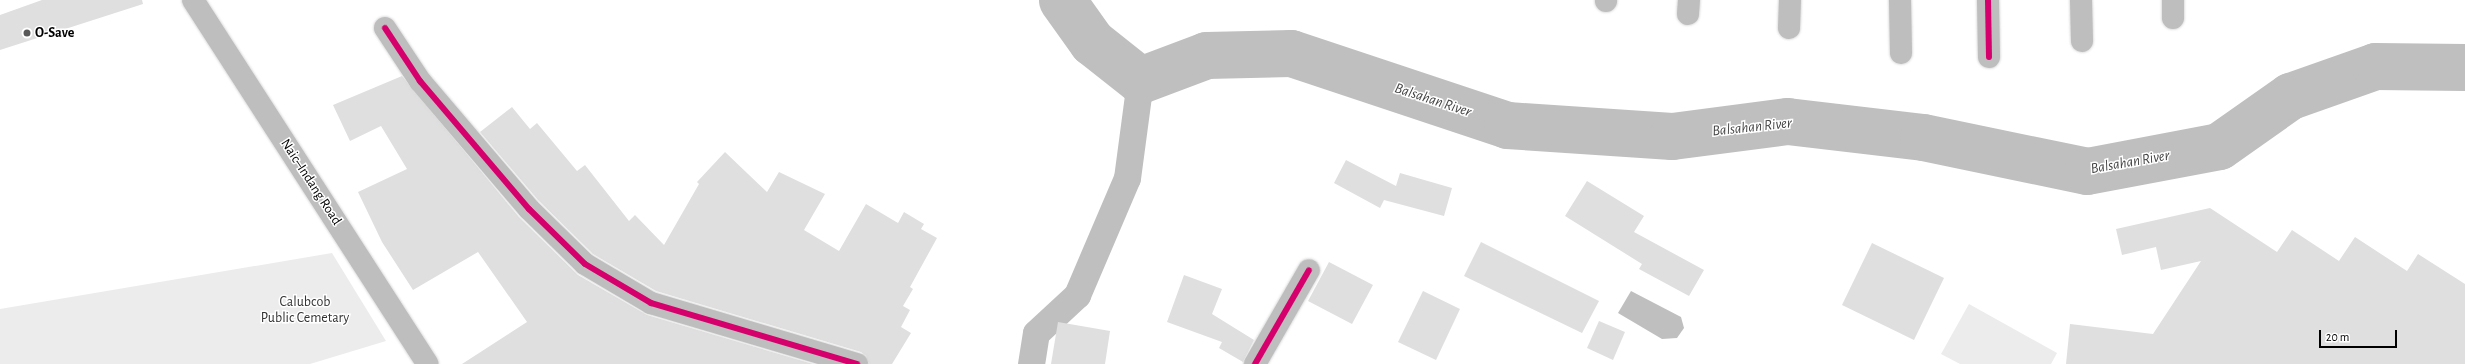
<!DOCTYPE html>
<meta charset="utf-8">
<style>
body{margin:0}
#map{position:relative;width:2465px;height:364px;overflow:hidden;background:#fff;font-family:"Alegreya Sans",sans-serif}
div>[style]{position:absolute}
.green>*{inset:0;background:#ececec}
.water>*{inset:0;background:#bfbfbf}
.canal>*{height:27px;margin:-13.5px;padding:0 13.5px;transform-origin:13.5px;border-radius:13.5px;background:#bfbfbf}
.river>*{height:47px;margin:-23.5px;padding:0 23.5px;transform-origin:23.5px;border-radius:23.5px;background:#bfbfbf}
.building>*{inset:0;background:#dfdfdf}
.roads{filter:drop-shadow(0 0 1px #dbdbdb) drop-shadow(0 0 1px #dbdbdb)}
.minor>*{height:22px;margin:-11px;padding:0 11px;transform-origin:11px;border-radius:11px;background:#bebebe}
.major>*{height:22px;margin:-11px;padding:0 11px;transform-origin:11px;border-radius:11px;background:#bebebe}
.cycleway>*{height:6px;margin:-3px;padding:0 3px;transform-origin:3px;border-radius:3px;background:#d6006c}
.dots>*{width:11px;height:11px;translate:-50% -50%;box-sizing:border-box;border:2px solid #fff;border-radius:50%}
span{translate:-50% -50%;white-space:nowrap;text-align:center;line-height:1.15;-webkit-text-stroke:3px #fff;paint-order:stroke}
.poi-label{font-size:14px;color:#000;font-weight:700}
.left{translate:0 -50%;text-align:left}
.street-label{font-size:14px;color:#000}
.park-label{font-size:14px;color:#333}
.water-label{font-size:15px;color:#444;font-style:italic}
.scale{position:absolute;left:2319px;top:330px;width:78px;height:18px;box-sizing:border-box;border:2px solid #000;border-top:0;padding-left:5px;font-size:12px;line-height:14px;white-space:nowrap;color:#000;-webkit-text-stroke:3px #fff;paint-order:stroke}
</style>
<div id="map">
<div class="green">
<div style="clip-path:polygon(332px 253px,386px 341px,310px 364px,0 364px,0 309px)"></div>
<div style="clip-path:polygon(1969px 304px,2057px 353px,2051px 364px,1960px 364px,1941px 354px)"></div>
</div>
<div class="water">
<div style="clip-path:polygon(1631px 291px,1681px 317px,1684px 328px,1677px 338px,1662px 339px,1618px 313px)"></div>
</div>
<div class="canal">
<div style="left:1031px;top:364px;width:31px;rotate:-81deg"></div>
<div style="left:1036px;top:333px;width:56px;rotate:-42.8deg"></div>
<div style="left:1077px;top:295px;width:127px;rotate:-66.9deg"></div>
<div style="left:1127px;top:178px;width:99px;rotate:-82.4deg"></div>
</div>
<div class="river">
<div style="left:1062px;top:0;width:52px;rotate:54.5deg"></div>
<div style="left:1092px;top:42px;width:61px;rotate:38.4deg"></div>
<div style="left:1140px;top:80px;width:71px;rotate:-20.7deg"></div>
<div style="left:1206px;top:55px;width:85px;rotate:-1.3deg"></div>
<div style="left:1291px;top:53px;width:228px;rotate:18.4deg"></div>
<div style="left:1507px;top:125px;width:165px;rotate:3.8deg"></div>
<div style="left:1672px;top:136px;width:116px;rotate:-7.4deg"></div>
<div style="left:1787px;top:121px;width:137px;rotate:6.7deg"></div>
<div style="left:1923px;top:137px;width:167px;rotate:11.7deg"></div>
<div style="left:2087px;top:171px;width:134px;rotate:-10.7deg"></div>
<div style="left:2219px;top:146px;width:87px;rotate:-35.2deg"></div>
<div style="left:2290px;top:96px;width:90px;rotate:-19.4deg"></div>
<div style="left:2375px;top:66px;width:90px;rotate:0.6deg"></div>
</div>
<div class="building">
<div style="clip-path:polygon(42px 0,142px 0,143px 4px,0 50px,0 15px)"></div>
<div style="clip-path:polygon(402px 76px,519px 217px,578px 275px,647px 315px,813px 364px,462px 364px,527px 322px,478px 252px,413px 290px,382px 242px,358px 192px,407px 169px,381px 126px,350px 141px,333px 105px)"></div>
<div style="clip-path:polygon(512px 107px,530px 129px,537px 123px,577px 171px,585px 165px,629px 221px,635px 215px,664px 245px,699px 184px,697px 182px,725px 152px,767px 192px,779px 172px,825px 194px,804px 230px,839px 251px,866px 204px,898px 223px,904px 212px,924px 224px,921px 229px,937px 238px,910px 287px,913px 289px,903px 306px,910px 310px,901px 327px,911px 333px,892px 364px,869px 364px,866px 356px,861px 352px,656px 291px,593px 254px,538px 200px,480px 132px)"></div>
<div style="clip-path:polygon(1346px 160px,1396px 186px,1400px 173px,1452px 188px,1444px 216px,1384px 200px,1380px 208px,1334px 183px)"></div>
<div style="clip-path:polygon(1587px 181px,1644px 216px,1634px 232px,1704px 270px,1689px 296px,1639px 269px,1642px 264px,1565px 216px)"></div>
<div style="clip-path:polygon(2210px 208px,2277px 252px,2292px 230px,2339px 261px,2355px 237px,2407px 271px,2418px 254px,2465px 284px,2465px 364px,2066px 364px,2070px 324px,2153px 334px,2201px 261px,2161px 270px,2156px 247px,2122px 255px,2116px 229px)"></div>
<div style="clip-path:polygon(1481px 242px,1599px 301px,1582px 333px,1464px 276px)"></div>
<div style="clip-path:polygon(1872px 243px,1944px 278px,1914px 340px,1842px 305px)"></div>
<div style="clip-path:polygon(1329px 262px,1373px 285px,1352px 324px,1308px 301px)"></div>
<div style="clip-path:polygon(1184px 275px,1222px 289px,1212px 314px,1254px 340px,1243px 362px,1219px 348px,1222px 342px,1167px 322px)"></div>
<div style="clip-path:polygon(1423px 291px,1460px 309px,1436px 360px,1398px 342px)"></div>
<div style="clip-path:polygon(1599px 321px,1625px 332px,1613px 360px,1587px 348px)"></div>
<div style="clip-path:polygon(1058px 322px,1110px 331px,1105px 364px,1051px 364px)"></div>
</div>
<div class="roads">
<div class="minor">
<div style="left:1606px;top:0;width:1px;rotate:90deg"></div>
<div style="left:1900px;top:0;width:53px;rotate:88.9deg"></div>
<div style="left:1988px;top:0;width:57px;rotate:89deg"></div>
<div style="left:2081px;top:0;width:41px;rotate:88.6deg"></div>
<div style="left:1688px;top:14px;width:14px;rotate:-86deg"></div>
<div style="left:2173px;top:18px;width:18px;rotate:-90deg"></div>
<div style="left:385px;top:28px;width:64px;rotate:56.6deg"></div>
<div style="left:420px;top:81px;width:168px;rotate:49.6deg"></div>
<div style="left:529px;top:209px;width:78px;rotate:44.5deg"></div>
<div style="left:585px;top:264px;width:77px;rotate:30.6deg"></div>
<div style="left:651px;top:303px;width:215px;rotate:16.5deg"></div>
<div style="left:1789px;top:28px;width:28px;rotate:-88deg"></div>
<div style="left:1255px;top:364px;width:108px;rotate:-60.1deg"></div>
</div>
<div class="major">
<div style="left:193px;top:0;width:433px;rotate:57.2deg"></div>
</div>
</div>
<div class="cycleway">
<div style="left:1988px;top:0;width:57px;rotate:89deg"></div>
<div style="left:385px;top:28px;width:64px;rotate:56.6deg"></div>
<div style="left:420px;top:81px;width:168px;rotate:49.6deg"></div>
<div style="left:529px;top:209px;width:78px;rotate:44.5deg"></div>
<div style="left:585px;top:264px;width:77px;rotate:30.6deg"></div>
<div style="left:651px;top:303px;width:215px;rotate:16.5deg"></div>
<div style="left:1255px;top:364px;width:108px;rotate:-60.1deg"></div>
</div>
<div class="dots">
<div style="left:27px;top:33px;background:#595959"></div>
</div>
<div class="poi-label">
<span class="left" style="left:35px;top:33px">O-Save</span>
</div>
<div class="street-label">
<span style="left:311px;top:182px;rotate:57deg">Naic–Indang Road</span>
</div>
<div class="park-label">
<span style="left:305px;top:310px">Calubcob<br>Public Cemetary</span>
</div>
<div class="water-label">
<span style="left:1433px;top:100px;rotate:18deg">Balsahan River</span>
<span style="left:1752px;top:127px;rotate:-6deg">Balsahan River</span>
<span style="left:2130px;top:162px;rotate:-10deg">Balsahan River</span>
</div>
<div class="scale">20 m</div>
</div>
